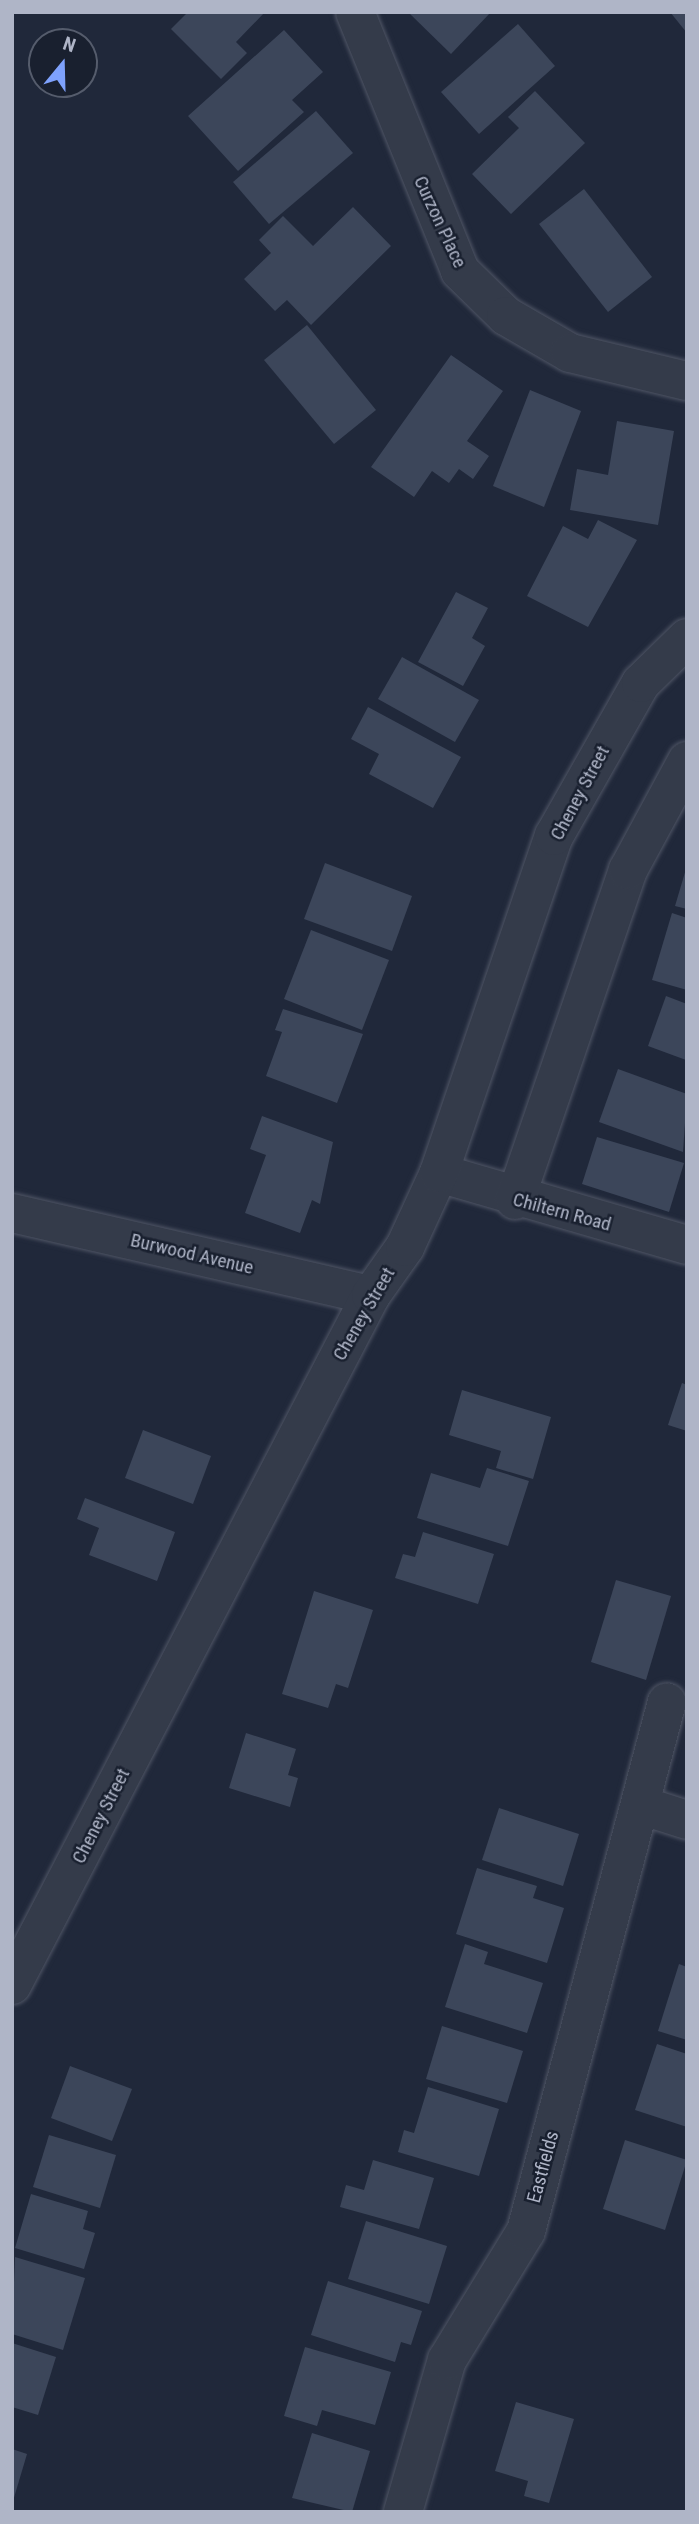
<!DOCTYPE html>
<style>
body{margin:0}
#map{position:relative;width:699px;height:2524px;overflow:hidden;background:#20283a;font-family:"Roboto Condensed",sans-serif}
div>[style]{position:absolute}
.building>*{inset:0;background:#3c465a}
.roads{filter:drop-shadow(0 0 2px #4f5565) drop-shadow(0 0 2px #4f5565)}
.minor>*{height:38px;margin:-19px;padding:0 19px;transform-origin:19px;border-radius:19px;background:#343b4a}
span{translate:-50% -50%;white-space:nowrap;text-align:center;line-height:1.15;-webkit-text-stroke:5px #19202f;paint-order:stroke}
.street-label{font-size:19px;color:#afb5c7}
.frame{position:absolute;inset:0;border:14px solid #afb5c7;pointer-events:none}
.north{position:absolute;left:28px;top:28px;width:70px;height:70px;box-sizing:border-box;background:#19202f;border:2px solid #555c6c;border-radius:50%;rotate:19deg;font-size:19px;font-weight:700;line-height:28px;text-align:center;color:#afb5c7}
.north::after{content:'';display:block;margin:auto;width:24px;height:32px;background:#7ea1fc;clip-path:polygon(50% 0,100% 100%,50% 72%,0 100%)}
</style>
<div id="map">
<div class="building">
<div style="clip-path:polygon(188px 12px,265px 12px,236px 42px,247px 53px,221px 79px,171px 29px)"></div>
<div style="clip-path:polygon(408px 12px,491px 12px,451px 54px)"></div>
<div style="clip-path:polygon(670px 12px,687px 12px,687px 33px)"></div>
<div style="clip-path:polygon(518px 24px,555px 66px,479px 134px,441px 92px)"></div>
<div style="clip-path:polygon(284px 30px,323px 72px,292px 100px,304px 112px,238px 171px,188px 116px)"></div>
<div style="clip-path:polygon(535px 91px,585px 143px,511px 214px,472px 174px,519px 128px,508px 117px)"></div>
<div style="clip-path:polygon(316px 111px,353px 153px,269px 224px,233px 182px)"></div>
<div style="clip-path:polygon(584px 189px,652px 277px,608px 312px,539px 224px)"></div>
<div style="clip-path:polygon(353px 207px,391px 246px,311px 325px,287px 300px,275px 311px,244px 279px,271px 253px,259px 240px,283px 216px,313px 246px)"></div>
<div style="clip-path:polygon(307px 325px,376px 410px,334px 444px,264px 360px)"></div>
<div style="clip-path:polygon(451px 355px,503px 391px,467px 441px,489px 456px,473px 479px,459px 469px,449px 483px,432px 471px,414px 497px,371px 467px)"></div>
<div style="clip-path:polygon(530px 390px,581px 411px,544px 507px,493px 486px)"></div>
<div style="clip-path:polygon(617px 421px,674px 431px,658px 525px,570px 510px,577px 469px,608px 475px)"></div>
<div style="clip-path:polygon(598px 520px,637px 540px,588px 627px,527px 596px,563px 526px,588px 539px)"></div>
<div style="clip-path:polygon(456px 592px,488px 608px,472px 638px,485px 646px,463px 686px,418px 662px)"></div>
<div style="clip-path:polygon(402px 657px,479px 700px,455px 742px,378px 699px)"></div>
<div style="clip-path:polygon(368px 707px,461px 757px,433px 808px,369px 774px,379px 754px,351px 739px)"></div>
<div style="clip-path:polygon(325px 863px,412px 896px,392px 951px,304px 919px)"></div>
<div style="clip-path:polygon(686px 869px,687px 869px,687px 909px,675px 906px)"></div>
<div style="clip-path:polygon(672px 913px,687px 918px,687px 990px,652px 980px)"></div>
<div style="clip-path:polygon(311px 930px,389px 960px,362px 1030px,284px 999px)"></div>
<div style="clip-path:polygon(666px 996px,687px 1004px,686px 1060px,648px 1046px)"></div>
<div style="clip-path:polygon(283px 1009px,363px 1034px,337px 1103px,266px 1076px,282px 1032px,275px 1030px)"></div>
<div style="clip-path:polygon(618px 1069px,687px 1094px,683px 1152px,599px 1122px)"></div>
<div style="clip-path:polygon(262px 1116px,333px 1142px,320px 1204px,312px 1200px,300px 1233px,245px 1213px,266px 1155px,250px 1149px)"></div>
<div style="clip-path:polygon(597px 1137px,684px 1163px,669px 1212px,582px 1184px)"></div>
<div style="clip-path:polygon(682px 1383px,687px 1385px,687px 1431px,668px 1425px)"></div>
<div style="clip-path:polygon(462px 1390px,551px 1417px,533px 1479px,496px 1468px,501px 1451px,449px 1435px)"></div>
<div style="clip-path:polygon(143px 1430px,211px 1456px,193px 1504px,125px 1478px)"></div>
<div style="clip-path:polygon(487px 1468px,529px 1481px,508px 1546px,417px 1518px,431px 1473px,480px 1488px)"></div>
<div style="clip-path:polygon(85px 1498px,175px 1532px,157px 1581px,89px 1555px,99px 1528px,77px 1519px)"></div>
<div style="clip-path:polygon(423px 1532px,494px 1554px,478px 1604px,395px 1578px,403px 1554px,415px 1557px)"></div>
<div style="clip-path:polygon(616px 1580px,671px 1596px,646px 1680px,591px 1662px)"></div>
<div style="clip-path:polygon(314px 1591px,373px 1610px,348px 1688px,336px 1684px,328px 1708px,282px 1694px)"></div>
<div style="clip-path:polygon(246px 1733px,296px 1749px,288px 1775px,298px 1778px,290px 1807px,229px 1788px)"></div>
<div style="clip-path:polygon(499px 1808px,579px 1834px,563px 1886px,482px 1860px)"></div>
<div style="clip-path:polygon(477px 1868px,537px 1886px,533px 1898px,564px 1908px,547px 1963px,456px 1934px)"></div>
<div style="clip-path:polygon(465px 1944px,488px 1952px,484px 1964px,543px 1983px,527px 2033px,445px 2007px)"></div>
<div style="clip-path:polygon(679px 1964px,687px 1967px,687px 2040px,658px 2031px)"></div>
<div style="clip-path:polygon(442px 2026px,523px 2051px,507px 2103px,426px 2079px)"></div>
<div style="clip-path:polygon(657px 2044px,687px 2054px,687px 2127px,635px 2110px)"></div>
<div style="clip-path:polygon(70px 2066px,132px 2089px,112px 2141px,51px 2118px)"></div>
<div style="clip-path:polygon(428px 2087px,499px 2109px,479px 2176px,398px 2152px,404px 2130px,414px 2133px)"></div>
<div style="clip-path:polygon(49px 2135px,116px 2155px,100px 2208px,33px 2187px)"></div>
<div style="clip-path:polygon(625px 2140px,687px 2160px,665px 2230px,603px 2209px)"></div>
<div style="clip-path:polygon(373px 2160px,434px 2178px,419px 2229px,340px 2207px,346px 2185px,364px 2190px)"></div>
<div style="clip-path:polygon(31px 2194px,88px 2211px,83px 2229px,95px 2233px,84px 2269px,15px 2248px)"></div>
<div style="clip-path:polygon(366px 2221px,447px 2246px,429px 2304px,348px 2279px)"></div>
<div style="clip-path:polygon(15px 2257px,85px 2278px,63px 2350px,12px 2334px)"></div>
<div style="clip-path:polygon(328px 2281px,422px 2311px,411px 2345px,401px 2342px,395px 2362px,311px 2335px)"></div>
<div style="clip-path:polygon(12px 2343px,56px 2357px,38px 2415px,12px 2407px)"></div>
<div style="clip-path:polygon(305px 2347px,391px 2372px,375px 2425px,322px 2410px,317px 2426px,284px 2416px)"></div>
<div style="clip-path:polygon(516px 2402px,574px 2419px,549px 2503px,524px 2496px,528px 2481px,495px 2471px)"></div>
<div style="clip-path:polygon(312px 2433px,370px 2451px,352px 2512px,292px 2498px)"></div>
<div style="clip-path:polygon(12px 2449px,27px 2454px,13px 2501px,12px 2501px)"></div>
</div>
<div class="roads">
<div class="minor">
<div style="left:355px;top:12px;width:279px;rotate:67.9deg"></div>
<div style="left:460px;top:271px;width:64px;rotate:44.4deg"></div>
<div style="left:506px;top:316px;width:74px;rotate:30deg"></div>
<div style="left:570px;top:353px;width:120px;rotate:13.5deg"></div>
<div style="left:439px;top:1173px;width:258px;rotate:16.2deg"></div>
<div style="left:515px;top:1200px;width:349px;rotate:-71.1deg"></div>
<div style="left:628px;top:870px;width:124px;rotate:-61.6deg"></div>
<div style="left:12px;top:1213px;width:368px;rotate:12.9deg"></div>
<div style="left:643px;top:1806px;width:46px;rotate:17.7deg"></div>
<div style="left:12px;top:1985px;width:778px;rotate:-62.51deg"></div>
<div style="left:371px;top:1295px;width:59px;rotate:-54.7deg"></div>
<div style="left:405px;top:1247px;width:81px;rotate:-65.3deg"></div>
<div style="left:439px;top:1173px;width:356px;rotate:-71.2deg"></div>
<div style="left:554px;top:836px;width:176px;rotate:-60.4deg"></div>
<div style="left:641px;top:683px;width:64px;rotate:-44.4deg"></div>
<div style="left:403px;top:2512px;width:158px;rotate:-73.9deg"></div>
<div style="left:447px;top:2360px;width:151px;rotate:-58.5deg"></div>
<div style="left:526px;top:2231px;width:547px;rotate:-75.08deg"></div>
</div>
</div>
<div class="street-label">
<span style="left:440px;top:222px;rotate:65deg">Curzon Place</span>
<span style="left:580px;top:793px;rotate:-62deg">Cheney Street</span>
<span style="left:562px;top:1212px;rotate:15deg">Chiltern Road</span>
<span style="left:192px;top:1254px;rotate:13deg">Burwood Avenue</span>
<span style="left:364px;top:1314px;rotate:-60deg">Cheney Street</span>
<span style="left:101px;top:1816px;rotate:-63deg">Cheney Street</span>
<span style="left:543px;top:2167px;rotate:-75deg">Eastfields</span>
</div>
<div class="frame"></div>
<div class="north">N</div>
</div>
